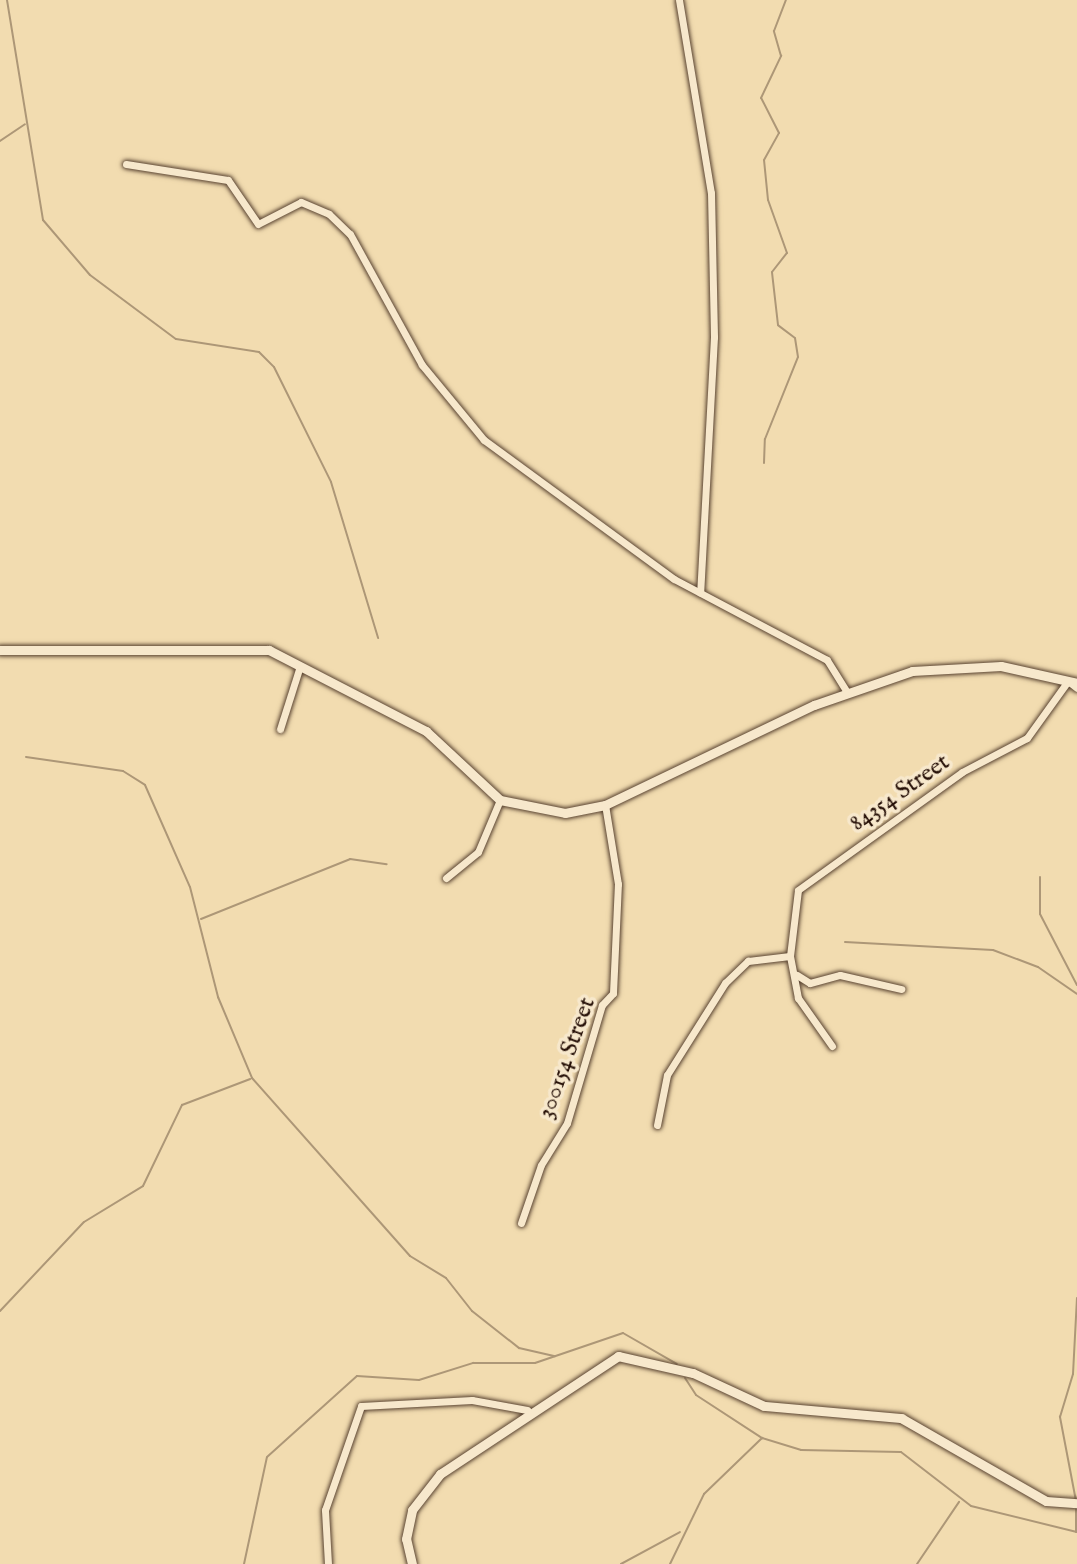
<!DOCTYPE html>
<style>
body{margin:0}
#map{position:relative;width:1077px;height:1564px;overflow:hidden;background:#f2dcb0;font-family:"IM FELL English",serif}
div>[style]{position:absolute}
.stream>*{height:2px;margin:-1px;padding:0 1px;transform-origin:1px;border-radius:1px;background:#ad9777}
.roads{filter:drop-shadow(0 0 2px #594331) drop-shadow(0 0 2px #594331)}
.street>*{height:7px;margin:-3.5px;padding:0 3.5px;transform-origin:3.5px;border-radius:3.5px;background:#f7e8cc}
.secondary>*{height:9px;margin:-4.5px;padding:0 4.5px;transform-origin:4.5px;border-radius:4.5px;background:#f7e8cc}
span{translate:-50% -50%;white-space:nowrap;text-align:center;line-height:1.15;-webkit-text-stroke:7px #f7e8cc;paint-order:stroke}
.street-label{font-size:24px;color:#261007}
</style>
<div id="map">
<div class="stream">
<div style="left:7px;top:0;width:223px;rotate:80.7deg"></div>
<div style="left:43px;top:220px;width:72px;rotate:49.5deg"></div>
<div style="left:90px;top:275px;width:107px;rotate:36.7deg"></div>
<div style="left:176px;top:339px;width:84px;rotate:8.9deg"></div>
<div style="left:259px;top:352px;width:21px;rotate:45deg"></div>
<div style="left:274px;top:367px;width:128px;rotate:63.6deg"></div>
<div style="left:331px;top:482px;width:163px;rotate:73.2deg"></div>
<div style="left:0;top:141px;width:30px;rotate:-34deg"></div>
<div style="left:764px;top:463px;width:24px;rotate:-88deg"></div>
<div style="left:765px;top:439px;width:88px;rotate:-68.1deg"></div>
<div style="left:798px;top:357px;width:19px;rotate:-99deg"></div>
<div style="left:795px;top:338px;width:21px;rotate:-143deg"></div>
<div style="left:778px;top:325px;width:53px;rotate:-96.5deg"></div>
<div style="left:772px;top:272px;width:24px;rotate:-52deg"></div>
<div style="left:787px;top:253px;width:56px;rotate:-109.7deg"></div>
<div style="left:768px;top:200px;width:40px;rotate:-95.7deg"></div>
<div style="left:764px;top:160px;width:31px;rotate:-61deg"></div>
<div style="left:779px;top:133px;width:39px;rotate:-117deg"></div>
<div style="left:761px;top:98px;width:47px;rotate:-64.5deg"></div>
<div style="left:781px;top:56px;width:26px;rotate:-106deg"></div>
<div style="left:774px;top:31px;width:33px;rotate:-69deg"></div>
<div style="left:26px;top:757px;width:98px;rotate:8.2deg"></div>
<div style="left:123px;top:771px;width:26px;rotate:32deg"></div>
<div style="left:145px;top:785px;width:111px;rotate:66.2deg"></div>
<div style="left:190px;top:887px;width:114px;rotate:75.7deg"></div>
<div style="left:218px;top:997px;width:88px;rotate:67.2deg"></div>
<div style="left:252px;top:1078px;width:238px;rotate:48.4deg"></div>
<div style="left:410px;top:1256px;width:42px;rotate:31.4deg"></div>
<div style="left:446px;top:1278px;width:42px;rotate:51.8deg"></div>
<div style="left:472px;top:1311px;width:60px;rotate:38.2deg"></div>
<div style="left:519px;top:1348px;width:37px;rotate:13deg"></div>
<div style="left:1040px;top:877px;width:37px;rotate:90deg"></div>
<div style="left:1040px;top:914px;width:80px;rotate:62.5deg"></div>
<div style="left:201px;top:919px;width:161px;rotate:-21.9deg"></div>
<div style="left:350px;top:859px;width:37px;rotate:8deg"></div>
<div style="left:845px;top:942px;width:148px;rotate:3.1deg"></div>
<div style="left:993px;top:950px;width:48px;rotate:20.7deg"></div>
<div style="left:1038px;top:967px;width:47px;rotate:34.7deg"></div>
<div style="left:0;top:1311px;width:122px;rotate:-46.7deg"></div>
<div style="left:84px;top:1222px;width:69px;rotate:-31.4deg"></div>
<div style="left:143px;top:1186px;width:90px;rotate:-64.3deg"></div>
<div style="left:182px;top:1105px;width:73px;rotate:-20.9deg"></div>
<div style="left:685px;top:1378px;width:20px;rotate:57deg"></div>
<div style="left:696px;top:1395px;width:79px;rotate:33.1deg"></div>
<div style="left:762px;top:1438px;width:41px;rotate:17.1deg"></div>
<div style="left:801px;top:1450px;width:100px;rotate:1.1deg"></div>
<div style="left:901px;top:1452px;width:88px;rotate:37.6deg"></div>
<div style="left:971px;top:1506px;width:109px;rotate:13.8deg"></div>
<div style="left:1076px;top:1501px;width:86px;rotate:-100.8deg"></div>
<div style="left:1060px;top:1417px;width:45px;rotate:-73.2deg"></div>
<div style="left:1073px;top:1374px;width:76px;rotate:-87deg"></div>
<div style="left:1076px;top:1532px;width:25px;rotate:-90deg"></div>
<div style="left:244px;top:1564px;width:109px;rotate:-77.9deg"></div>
<div style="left:267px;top:1457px;width:121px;rotate:-42deg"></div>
<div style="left:357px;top:1376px;width:62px;rotate:3.7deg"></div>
<div style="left:419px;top:1380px;width:57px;rotate:-17.5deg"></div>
<div style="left:473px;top:1363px;width:62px"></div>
<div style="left:535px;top:1363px;width:93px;rotate:-18.8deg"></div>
<div style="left:623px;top:1333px;width:62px;rotate:29.9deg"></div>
<div style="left:621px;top:1564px;width:67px;rotate:-28.5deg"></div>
<div style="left:670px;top:1564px;width:78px;rotate:-64.1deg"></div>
<div style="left:704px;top:1494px;width:81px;rotate:-44deg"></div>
<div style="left:917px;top:1564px;width:75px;rotate:-55.9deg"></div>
</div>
<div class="roads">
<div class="street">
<div style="left:679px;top:0;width:196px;rotate:80.6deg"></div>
<div style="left:711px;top:193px;width:144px;rotate:88.8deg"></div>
<div style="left:714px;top:337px;width:256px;rotate:93.1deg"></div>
<div style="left:126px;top:164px;width:103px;rotate:8.9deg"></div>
<div style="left:228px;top:180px;width:53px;rotate:55.7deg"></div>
<div style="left:258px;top:224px;width:48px;rotate:-27.1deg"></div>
<div style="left:301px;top:202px;width:30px;rotate:23deg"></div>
<div style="left:329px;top:214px;width:29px;rotate:44deg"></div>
<div style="left:350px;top:234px;width:149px;rotate:61.2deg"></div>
<div style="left:422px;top:365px;width:97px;rotate:50.4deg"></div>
<div style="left:484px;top:440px;width:235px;rotate:36.2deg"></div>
<div style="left:674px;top:579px;width:173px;rotate:27.9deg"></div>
<div style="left:827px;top:660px;width:36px;rotate:58deg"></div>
<div style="left:280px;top:729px;width:66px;rotate:-72.4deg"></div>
<div style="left:446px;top:878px;width:41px;rotate:-39.1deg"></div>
<div style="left:478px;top:852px;width:56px;rotate:-67.1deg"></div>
<div style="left:797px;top:975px;width:15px;rotate:32deg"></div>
<div style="left:810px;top:983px;width:31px;rotate:-15deg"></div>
<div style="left:840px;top:975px;width:63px;rotate:12.9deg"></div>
<div style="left:832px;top:1046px;width:59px;rotate:-125.3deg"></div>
<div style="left:798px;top:998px;width:43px;rotate:-100.8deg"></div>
<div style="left:790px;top:956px;width:66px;rotate:-83.1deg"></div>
<div style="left:798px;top:890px;width:202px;rotate:-35.7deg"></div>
<div style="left:962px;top:772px;width:73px;rotate:-27.6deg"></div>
<div style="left:1027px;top:738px;width:70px;rotate:-54.3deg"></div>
<div style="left:1068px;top:681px;width:11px;rotate:38deg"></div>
<div style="left:657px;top:1125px;width:51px;rotate:-78.7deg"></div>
<div style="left:667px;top:1075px;width:109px;rotate:-57.8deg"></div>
<div style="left:725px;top:983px;width:32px;rotate:-44deg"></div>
<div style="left:748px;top:961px;width:42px;rotate:-6.8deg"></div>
<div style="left:521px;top:1223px;width:61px;rotate:-71deg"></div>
<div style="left:541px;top:1165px;width:49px;rotate:-58.2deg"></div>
<div style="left:567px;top:1123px;width:123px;rotate:-73.5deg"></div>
<div style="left:602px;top:1005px;width:16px;rotate:-47deg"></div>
<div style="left:613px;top:993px;width:109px;rotate:-87.4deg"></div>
<div style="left:618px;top:884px;width:80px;rotate:-99.3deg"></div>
<div style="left:328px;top:1564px;width:54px;rotate:-93.2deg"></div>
<div style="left:325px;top:1510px;width:110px;rotate:-70.9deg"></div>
<div style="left:361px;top:1406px;width:111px;rotate:-3.1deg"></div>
<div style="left:472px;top:1400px;width:56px;rotate:10.3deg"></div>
</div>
<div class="secondary">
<div style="left:0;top:650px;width:269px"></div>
<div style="left:269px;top:650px;width:177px;rotate:27.3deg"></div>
<div style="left:426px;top:731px;width:101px;rotate:43deg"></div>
<div style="left:500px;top:800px;width:66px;rotate:11.3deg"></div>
<div style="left:565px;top:813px;width:41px;rotate:-11.3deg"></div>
<div style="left:605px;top:805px;width:232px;rotate:-25.6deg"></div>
<div style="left:814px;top:705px;width:104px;rotate:-19.1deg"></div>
<div style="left:912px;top:671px;width:89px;rotate:-3.2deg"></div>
<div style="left:1001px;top:666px;width:78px;rotate:12.6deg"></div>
<div style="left:412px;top:1564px;width:26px;rotate:-103deg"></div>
<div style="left:406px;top:1539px;width:30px;rotate:-78deg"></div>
<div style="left:412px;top:1510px;width:46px;rotate:-52.1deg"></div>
<div style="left:440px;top:1474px;width:214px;rotate:-33.5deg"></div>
<div style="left:618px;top:1356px;width:77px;rotate:12.8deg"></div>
<div style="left:693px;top:1373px;width:78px;rotate:24.9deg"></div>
<div style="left:764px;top:1406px;width:138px;rotate:5deg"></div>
<div style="left:901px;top:1418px;width:167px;rotate:29.8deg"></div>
<div style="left:1046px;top:1501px;width:31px;rotate:4deg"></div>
</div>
</div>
<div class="street-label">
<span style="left:900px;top:793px;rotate:-35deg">84354 Street</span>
<span style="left:567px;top:1058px;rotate:-70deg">300154 Street</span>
</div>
</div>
